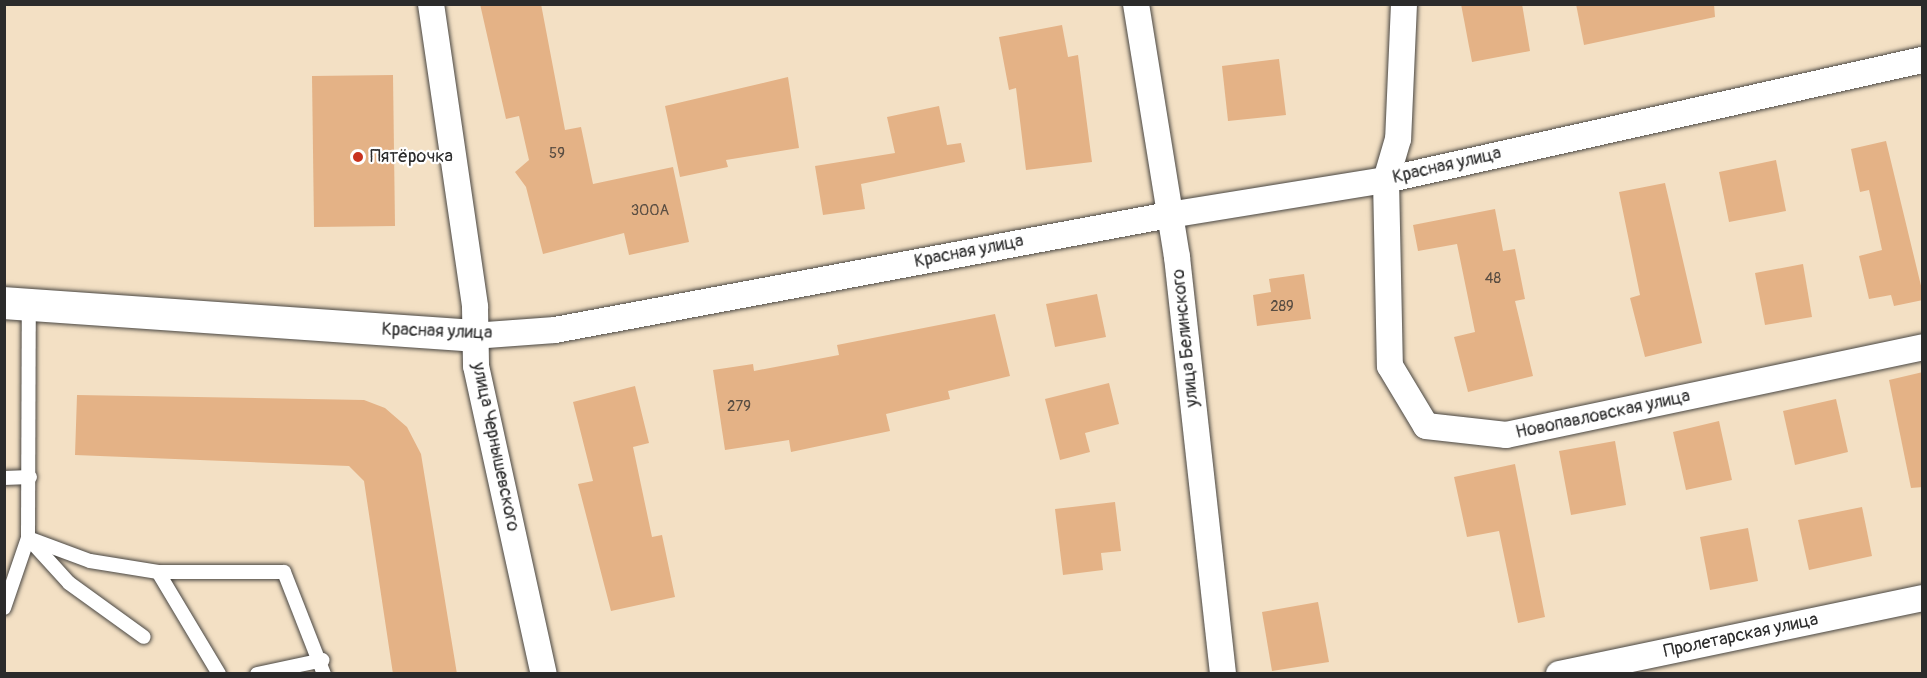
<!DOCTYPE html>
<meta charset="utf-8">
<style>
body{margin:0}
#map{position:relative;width:1927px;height:678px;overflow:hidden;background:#f3e0c4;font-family:Pangolin,sans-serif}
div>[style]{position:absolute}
.building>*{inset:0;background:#e4b286}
.roads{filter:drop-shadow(0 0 2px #494642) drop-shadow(0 0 2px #494642)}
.service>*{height:14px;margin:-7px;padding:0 7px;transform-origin:7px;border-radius:7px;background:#fff}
.minor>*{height:26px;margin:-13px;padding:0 13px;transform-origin:13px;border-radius:13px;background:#fff}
.tertiary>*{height:32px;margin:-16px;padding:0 16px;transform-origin:16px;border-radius:16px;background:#fff}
.dots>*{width:16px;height:16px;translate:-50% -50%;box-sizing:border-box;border:3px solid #fff;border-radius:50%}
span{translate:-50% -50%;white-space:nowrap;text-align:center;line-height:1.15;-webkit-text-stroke:4.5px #fff;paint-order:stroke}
.number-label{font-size:15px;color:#594d42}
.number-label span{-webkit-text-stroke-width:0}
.poi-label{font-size:18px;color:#2b2b2b}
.left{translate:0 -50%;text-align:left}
.street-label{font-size:18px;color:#2b2b2b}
.frame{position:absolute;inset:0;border:6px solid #2b2b2b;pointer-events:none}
</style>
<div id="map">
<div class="building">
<div style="clip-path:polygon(480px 4px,541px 4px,565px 130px,581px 127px,593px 184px,673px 167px,689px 242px,629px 255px,624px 233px,543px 254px,526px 187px,515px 172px,529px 160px,519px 116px,506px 119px)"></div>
<div style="clip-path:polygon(1461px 4px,1522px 4px,1530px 51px,1472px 62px)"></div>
<div style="clip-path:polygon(1576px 4px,1714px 4px,1715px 17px,1584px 45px)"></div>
<div style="clip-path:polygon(1062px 25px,1068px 57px,1078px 55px,1092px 162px,1026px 170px,1016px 88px,1009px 90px,999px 37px)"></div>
<div style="clip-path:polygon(1279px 59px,1286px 115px,1228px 121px,1222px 66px)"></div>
<div style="clip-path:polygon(393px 75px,395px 226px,314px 227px,312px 76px)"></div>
<div style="clip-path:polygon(788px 77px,799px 148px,726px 160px,728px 167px,680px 177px,665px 106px)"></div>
<div style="clip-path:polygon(939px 106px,947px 145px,961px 143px,965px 162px,861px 184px,865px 209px,823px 215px,815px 166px,895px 153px,887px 117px)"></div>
<div style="clip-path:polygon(1886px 141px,1923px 294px,1923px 300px,1894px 306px,1891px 295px,1869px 299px,1859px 256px,1882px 250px,1869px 190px,1860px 192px,1851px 149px)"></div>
<div style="clip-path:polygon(1776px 160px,1786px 211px,1729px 222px,1719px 172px)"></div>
<div style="clip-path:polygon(1665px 183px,1702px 343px,1645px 357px,1630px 298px,1640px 295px,1619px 192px)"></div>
<div style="clip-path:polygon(1495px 209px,1503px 251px,1515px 249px,1525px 299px,1515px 301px,1533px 376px,1468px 392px,1454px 337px,1475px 332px,1457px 244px,1418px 251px,1413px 225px)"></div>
<div style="clip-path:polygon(1803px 264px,1812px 317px,1765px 325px,1755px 273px)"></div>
<div style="clip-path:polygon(1304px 274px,1311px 319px,1257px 326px,1253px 295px,1271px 292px,1269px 279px)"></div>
<div style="clip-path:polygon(1097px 294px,1106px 337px,1055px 347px,1046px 304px)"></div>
<div style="clip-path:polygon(995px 314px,1010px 376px,948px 391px,950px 399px,886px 414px,890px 431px,791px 452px,789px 440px,725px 450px,713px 370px,753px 364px,754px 371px,839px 355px,837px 345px)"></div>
<div style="clip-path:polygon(1923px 372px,1923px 487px,1911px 488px,1889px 380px)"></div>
<div style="clip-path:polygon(1109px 383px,1119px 424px,1085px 433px,1090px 452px,1060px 460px,1045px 399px)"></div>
<div style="clip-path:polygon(635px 386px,649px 443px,633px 447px,652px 537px,662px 535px,675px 597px,611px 611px,578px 484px,593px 481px,573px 402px)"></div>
<div style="clip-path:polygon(77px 395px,364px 400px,385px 408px,407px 427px,421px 454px,457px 674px,393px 674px,364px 481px,349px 466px,75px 455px)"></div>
<div style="clip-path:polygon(1836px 399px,1848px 452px,1795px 465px,1783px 411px)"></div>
<div style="clip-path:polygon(1719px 421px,1732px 480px,1686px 490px,1673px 432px)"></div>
<div style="clip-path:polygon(1615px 441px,1626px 505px,1571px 515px,1559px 451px)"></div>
<div style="clip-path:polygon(1515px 464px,1545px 617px,1518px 623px,1499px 531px,1467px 537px,1454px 477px)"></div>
<div style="clip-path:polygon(1115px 502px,1121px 551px,1101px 553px,1103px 570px,1063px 575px,1055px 509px)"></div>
<div style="clip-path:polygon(1862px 507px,1872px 556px,1809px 570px,1798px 520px)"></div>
<div style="clip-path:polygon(1748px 528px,1758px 581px,1710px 590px,1700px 537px)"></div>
<div style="clip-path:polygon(1318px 602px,1329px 662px,1272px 671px,1262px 612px)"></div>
</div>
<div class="roads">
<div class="service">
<div style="left:4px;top:478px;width:26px;rotate:-2deg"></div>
<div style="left:28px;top:538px;width:66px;rotate:20.4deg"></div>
<div style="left:90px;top:561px;width:69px;rotate:9.2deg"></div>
<div style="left:158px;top:572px;width:126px"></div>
<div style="left:284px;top:572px;width:110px;rotate:68.6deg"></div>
<div style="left:29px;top:539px;width:59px;rotate:47.7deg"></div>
<div style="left:69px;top:583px;width:92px;rotate:35.8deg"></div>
<div style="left:158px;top:572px;width:119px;rotate:59.1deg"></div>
<div style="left:4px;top:608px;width:74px;rotate:-71.1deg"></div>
<div style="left:28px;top:538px;width:233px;rotate:-89.8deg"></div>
<div style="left:257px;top:674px;width:67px;rotate:-12deg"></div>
</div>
<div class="minor">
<div style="left:431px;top:4px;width:306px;rotate:81.7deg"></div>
<div style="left:475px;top:307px;width:59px;rotate:89deg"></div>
<div style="left:476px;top:366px;width:315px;rotate:77.6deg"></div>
<div style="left:1136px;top:4px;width:256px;rotate:80.8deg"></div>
<div style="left:1177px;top:257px;width:420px;rotate:83.7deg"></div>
<div style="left:1404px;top:4px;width:135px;rotate:92.5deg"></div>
<div style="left:1398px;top:139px;width:43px;rotate:106.3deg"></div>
<div style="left:1386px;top:180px;width:186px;rotate:88.8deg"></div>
<div style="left:1390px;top:366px;width:70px;rotate:59deg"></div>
<div style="left:1426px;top:426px;width:81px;rotate:6.4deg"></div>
<div style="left:1506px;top:435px;width:425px;rotate:-11.9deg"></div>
<div style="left:473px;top:336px;width:82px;rotate:-4.2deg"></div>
<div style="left:555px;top:330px;width:625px;rotate:-10.61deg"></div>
<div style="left:1169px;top:215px;width:220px;rotate:-9.2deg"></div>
<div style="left:1386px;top:180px;width:549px;rotate:-12.62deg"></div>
<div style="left:1559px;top:674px;width:371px;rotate:-11.8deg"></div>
</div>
<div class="tertiary">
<div style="left:4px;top:303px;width:470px;rotate:4deg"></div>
</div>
</div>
<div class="dots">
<div style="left:358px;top:157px;background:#c8321e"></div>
</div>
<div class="number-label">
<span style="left:557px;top:154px">59</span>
<span style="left:650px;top:211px">300А</span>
<span style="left:1493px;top:279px">48</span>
<span style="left:1282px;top:307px">289</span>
<span style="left:739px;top:407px">279</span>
</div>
<div class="poi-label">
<span class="left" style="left:370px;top:157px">Пятёрочка</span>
</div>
<div class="street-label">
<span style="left:1447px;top:166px;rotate:-13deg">Красная улица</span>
<span style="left:969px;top:252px;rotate:-11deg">Красная улица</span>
<span style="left:437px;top:332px;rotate:2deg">Красная улица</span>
<span style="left:1186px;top:338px;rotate:-96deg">улица Белинского</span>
<span style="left:1603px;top:415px;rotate:-12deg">Новопавловская улица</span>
<span style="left:495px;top:447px;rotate:78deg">улица Чернышевского</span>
<span style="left:1741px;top:636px;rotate:-12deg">Пролетарская улица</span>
</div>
<div class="frame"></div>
</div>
